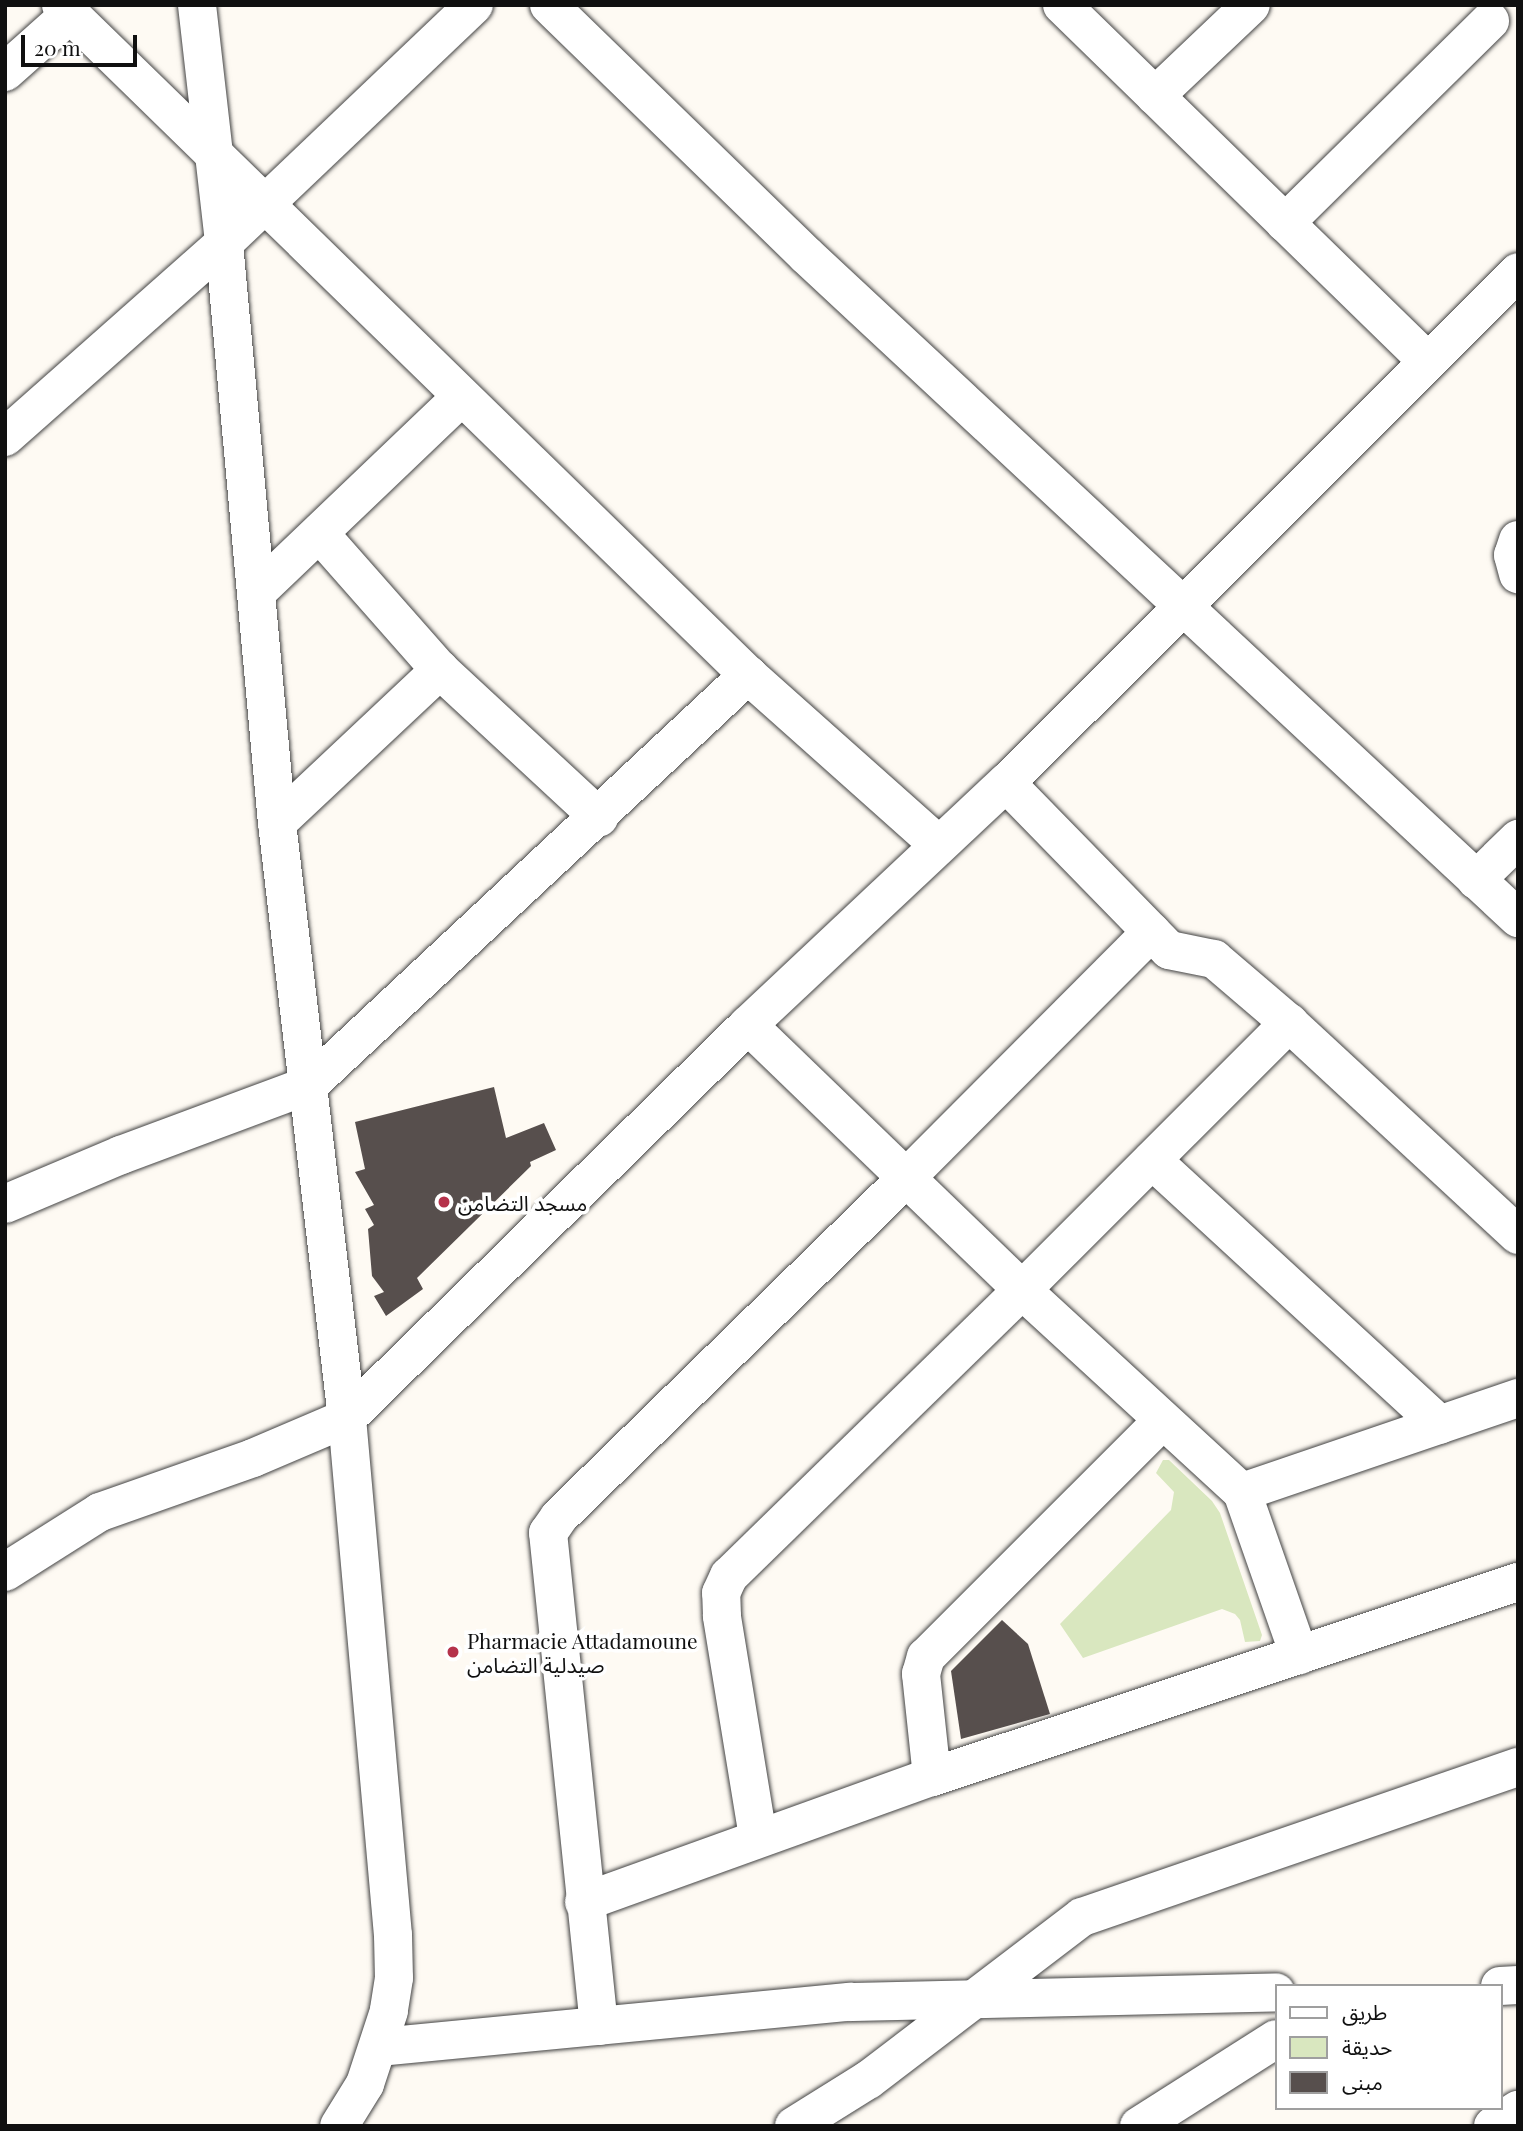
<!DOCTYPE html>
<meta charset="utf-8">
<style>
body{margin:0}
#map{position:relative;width:1523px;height:2131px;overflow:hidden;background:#fefaf3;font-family:"Playfair Display","Noto Sans Arabic",serif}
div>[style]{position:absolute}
.green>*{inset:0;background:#d9e7bf}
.building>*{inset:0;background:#574f4d}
.roads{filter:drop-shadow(0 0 2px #434343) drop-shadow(0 0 2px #434343)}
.minor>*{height:38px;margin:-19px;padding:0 19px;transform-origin:19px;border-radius:19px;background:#fff}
.dots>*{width:19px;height:19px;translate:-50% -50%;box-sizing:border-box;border:4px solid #fff;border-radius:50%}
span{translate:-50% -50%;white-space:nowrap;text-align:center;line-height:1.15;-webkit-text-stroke:7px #fff;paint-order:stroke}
.poi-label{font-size:21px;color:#101010}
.left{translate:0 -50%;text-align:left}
.frame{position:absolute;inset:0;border:7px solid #101010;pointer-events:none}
.legend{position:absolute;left:1275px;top:1984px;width:228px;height:126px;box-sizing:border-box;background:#fff;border:2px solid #9f9f9f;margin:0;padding:9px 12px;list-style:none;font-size:21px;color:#101010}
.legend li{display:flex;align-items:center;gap:14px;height:35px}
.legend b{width:35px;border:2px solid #9f9f9f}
.scale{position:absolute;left:21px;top:35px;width:116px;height:32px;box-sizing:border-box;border:4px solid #101010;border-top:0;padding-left:9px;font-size:21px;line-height:24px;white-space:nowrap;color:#101010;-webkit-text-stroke:5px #fff;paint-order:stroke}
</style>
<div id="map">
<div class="green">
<div style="clip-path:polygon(1163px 1460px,1169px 1460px,1212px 1501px,1220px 1513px,1262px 1635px,1260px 1641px,1245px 1642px,1240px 1620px,1235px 1614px,1222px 1609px,1083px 1658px,1060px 1624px,1171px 1510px,1174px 1492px,1156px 1473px)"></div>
</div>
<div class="building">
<div style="clip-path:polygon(494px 1087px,506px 1138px,544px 1123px,556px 1150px,530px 1162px,531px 1166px,417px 1278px,423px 1289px,386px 1316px,374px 1296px,384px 1292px,372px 1276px,368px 1229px,374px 1225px,365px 1209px,374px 1205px,355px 1172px,365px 1169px,355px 1122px)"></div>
<div style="clip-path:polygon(1002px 1620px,1028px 1644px,1050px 1714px,961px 1739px,951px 1671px)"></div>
</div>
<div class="roads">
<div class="minor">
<div style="left:61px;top:5px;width:960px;rotate:44.28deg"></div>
<div style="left:748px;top:675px;width:254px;rotate:41.7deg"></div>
<div style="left:197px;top:5px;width:240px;rotate:83.5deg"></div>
<div style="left:224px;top:243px;width:582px;rotate:84.78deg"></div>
<div style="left:277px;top:823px;width:599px;rotate:83.29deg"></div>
<div style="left:347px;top:1418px;width:519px;rotate:84.92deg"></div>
<div style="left:393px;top:1935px;width:43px;rotate:88.7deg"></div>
<div style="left:394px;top:1978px;width:33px;rotate:99deg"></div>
<div style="left:389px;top:2011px;width:77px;rotate:108.2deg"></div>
<div style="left:365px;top:2084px;width:49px;rotate:121.8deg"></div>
<div style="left:549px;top:5px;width:359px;rotate:44.2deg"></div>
<div style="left:806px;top:255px;width:973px;rotate:42.96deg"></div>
<div style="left:1062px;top:5px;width:508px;rotate:44.28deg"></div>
<div style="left:5px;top:72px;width:87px;rotate:-41.7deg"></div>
<div style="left:1155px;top:96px;width:132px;rotate:-43.5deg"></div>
<div style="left:1285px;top:223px;width:288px;rotate:-44.6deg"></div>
<div style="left:5px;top:437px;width:293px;rotate:-41.5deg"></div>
<div style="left:224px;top:243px;width:345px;rotate:-43.6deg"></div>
<div style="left:320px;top:534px;width:181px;rotate:48.6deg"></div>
<div style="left:440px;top:670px;width:217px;rotate:42.8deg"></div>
<div style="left:1518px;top:540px;width:16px;rotate:108deg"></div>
<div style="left:1513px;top:555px;width:20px;rotate:75deg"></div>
<div style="left:257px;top:592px;width:282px;rotate:-43.7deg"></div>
<div style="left:1006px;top:783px;width:233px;rotate:45.7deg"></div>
<div style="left:1169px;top:950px;width:46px;rotate:11.3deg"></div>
<div style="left:1214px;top:959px;width:99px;rotate:40.5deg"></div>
<div style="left:1289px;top:1023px;width:312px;rotate:42.8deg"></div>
<div style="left:277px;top:823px;width:224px;rotate:-43.2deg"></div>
<div style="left:1476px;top:880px;width:59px;rotate:-44.3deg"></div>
<div style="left:748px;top:1025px;width:381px;rotate:44deg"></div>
<div style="left:1022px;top:1290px;width:299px;rotate:42.6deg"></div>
<div style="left:1242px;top:1492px;width:173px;rotate:70.7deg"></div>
<div style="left:1152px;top:1160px;width:391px;rotate:42.6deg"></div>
<div style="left:5px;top:1204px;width:126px;rotate:-22.9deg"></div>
<div style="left:121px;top:1155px;width:201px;rotate:-20.4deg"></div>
<div style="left:309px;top:1085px;width:601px;rotate:-43.04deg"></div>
<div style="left:1242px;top:1492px;width:292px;rotate:-18.8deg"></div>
<div style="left:5px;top:1572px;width:112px;rotate:-32.3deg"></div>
<div style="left:100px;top:1512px;width:162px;rotate:-19.4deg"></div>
<div style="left:253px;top:1458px;width:102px;rotate:-23.1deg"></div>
<div style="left:347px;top:1418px;width:561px;rotate:-44.42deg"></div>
<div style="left:748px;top:1025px;width:354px;rotate:-43.2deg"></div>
<div style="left:1006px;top:783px;width:723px;rotate:-44.94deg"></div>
<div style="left:932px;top:1777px;width:104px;rotate:-96.1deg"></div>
<div style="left:921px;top:1674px;width:18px;rotate:-74deg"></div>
<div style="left:926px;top:1657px;width:334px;rotate:-45deg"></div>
<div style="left:758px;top:1837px;width:224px;rotate:-99.3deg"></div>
<div style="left:722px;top:1616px;width:23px;rotate:-92deg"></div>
<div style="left:721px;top:1593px;width:19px;rotate:-65deg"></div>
<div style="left:729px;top:1576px;width:409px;rotate:-44.3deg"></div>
<div style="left:1022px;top:1290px;width:378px;rotate:-45deg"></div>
<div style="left:584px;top:1902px;width:370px;rotate:-19.8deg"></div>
<div style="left:932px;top:1777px;width:618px;rotate:-18.41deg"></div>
<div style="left:1500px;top:1986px;width:18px;rotate:-3deg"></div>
<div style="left:599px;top:2026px;width:496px;rotate:-95.9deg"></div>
<div style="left:548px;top:1533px;width:19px;rotate:-55deg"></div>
<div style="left:559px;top:1517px;width:484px;rotate:-44.3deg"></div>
<div style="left:905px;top:1179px;width:349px;rotate:-45.1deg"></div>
<div style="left:379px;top:2047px;width:473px;rotate:-5.5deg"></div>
<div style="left:850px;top:2002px;width:426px;rotate:-1.3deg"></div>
<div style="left:794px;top:2126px;width:87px;rotate:-31.9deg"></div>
<div style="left:868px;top:2080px;width:269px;rotate:-37.3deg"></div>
<div style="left:1082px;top:1917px;width:461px;rotate:-19deg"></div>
<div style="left:1139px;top:2126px;width:162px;rotate:-32.4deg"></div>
<div style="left:1493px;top:2126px;width:30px;rotate:-33deg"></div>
</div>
</div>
<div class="dots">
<div style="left:444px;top:1202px;background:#b5324b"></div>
<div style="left:453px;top:1652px;background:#b5324b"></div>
</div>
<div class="poi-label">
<span class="left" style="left:458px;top:1202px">مسجد التضامن</span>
<span class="left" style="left:467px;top:1652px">Pharmacie Attadamoune<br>صيدلية التضامن</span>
</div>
<div class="frame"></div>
<ul class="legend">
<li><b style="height:9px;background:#fff"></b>طريق</li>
<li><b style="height:19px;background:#d9e7bf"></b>حديقة</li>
<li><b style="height:19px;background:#574f4d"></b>مبنى</li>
</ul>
<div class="scale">20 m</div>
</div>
